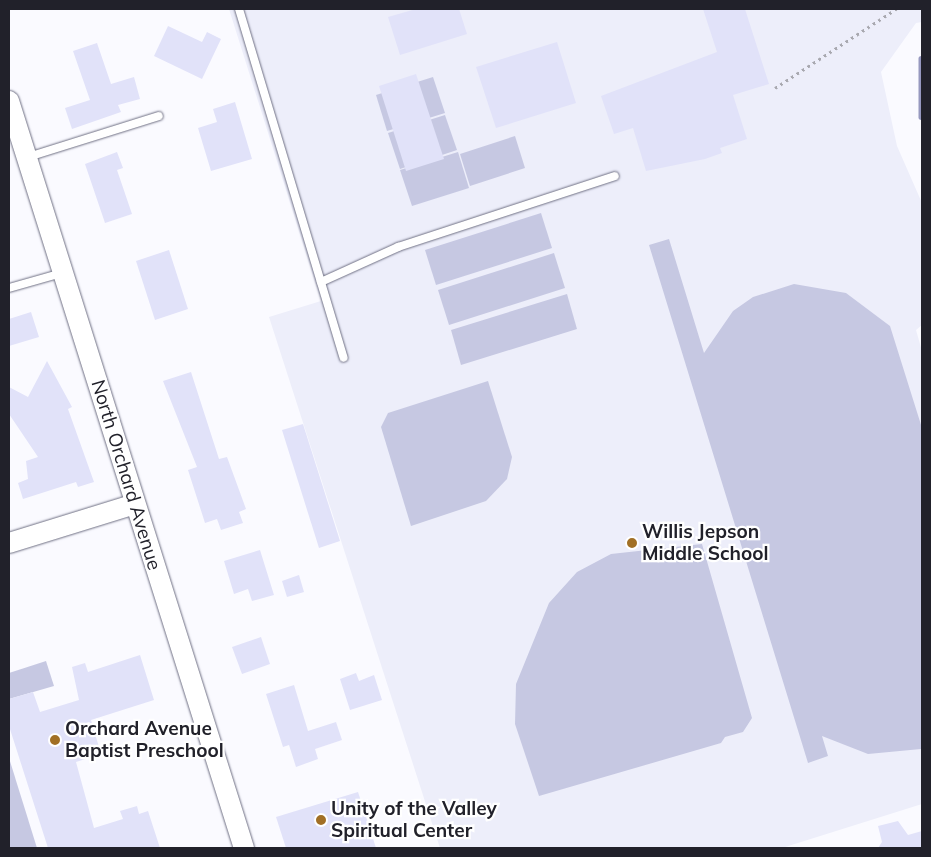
<!DOCTYPE html>
<style>
body{margin:0}
#map{position:relative;width:931px;height:857px;overflow:hidden;background:#fafaff;font-family:Mulish,sans-serif}
div>[style]{position:absolute}
.built>*{inset:0;background:#edeefa}
.green>*{inset:0;background:#c6c8e2}
.stream>*{height:5.5px;margin:-2.75px;padding:0 2.75px;transform-origin:2.75px;border-radius:2.75px;background:#9698bf}
.building>*{inset:0;background:#e1e2f9}
.path>*{height:3px;margin-top:-1.5px;transform-origin:0;background:repeating-linear-gradient(90deg,#a8a8af 0 2.5px,transparent 0 6.5px)}
.roads{filter:drop-shadow(0 0 1px #6f7084) drop-shadow(0 0 1px #6f7084)}
.lane>*{height:8px;margin:-4px;padding:0 4px;transform-origin:4px;border-radius:4px;background:#fff}
.secondary>*{height:20px;margin:-10px;padding:0 10px;transform-origin:10px;border-radius:10px;background:#fff}
.dots>*{width:14px;height:14px;translate:-50% -50%;box-sizing:border-box;border:2px solid #fff;border-radius:50%}
span{translate:-50% -50%;white-space:nowrap;text-align:center;line-height:1.15;-webkit-text-stroke:4.5px #fff;paint-order:stroke}
.street-label{font-size:19px;color:#21212a}
.poi-label{font-size:19px;color:#21212a;font-weight:700}
.left{translate:0 -50%;text-align:left}
.frame{position:absolute;inset:0;border:10px solid #21212a;pointer-events:none}
</style>
<div id="map">
<div class="built">
<div style="clip-path:polygon(229px 9px,922px 9px,922px 22px,916px 23px,881px 72px,897px 146px,922px 203px,922px 325px,916px 330px,922px 351px,922px 804px,782px 848px,440px 848px,269px 317px,321px 301px)"></div>
</div>
<div class="green">
<div style="clip-path:polygon(433px 77px,445px 113px,387px 131px,376px 95px)"></div>
<div style="clip-path:polygon(445px 115px,457px 150px,400px 169px,388px 133px)"></div>
<div style="clip-path:polygon(515px 136px,525px 168px,470px 186px,460px 154px)"></div>
<div style="clip-path:polygon(458px 152px,469px 188px,412px 206px,400px 170px)"></div>
<div style="clip-path:polygon(541px 213px,552px 248px,436px 285px,425px 250px)"></div>
<div style="clip-path:polygon(669px 239px,704px 353px,733px 311px,753px 297px,794px 284px,846px 293px,890px 326px,922px 428px,921px 749px,868px 754px,822px 736px,828px 756px,808px 763px,649px 245px)"></div>
<div style="clip-path:polygon(554px 253px,565px 288px,449px 325px,438px 290px)"></div>
<div style="clip-path:polygon(567px 294px,577px 329px,461px 365px,451px 330px)"></div>
<div style="clip-path:polygon(488px 381px,512px 457px,507px 479px,486px 501px,411px 526px,381px 427px,388px 413px)"></div>
<div style="clip-path:polygon(702px 544px,752px 718px,743px 732px,725px 737px,721px 743px,539px 796px,515px 724px,516px 684px,549px 603px,577px 572px,611px 554px)"></div>
<div style="clip-path:polygon(46px 661px,54px 686px,9px 699px,9px 673px)"></div>
<div style="clip-path:polygon(9px 758px,37px 848px,9px 848px)"></div>
</div>
<div class="stream">
<div style="left:922px;top:59px;width:58px;rotate:90deg"></div>
</div>
<div class="building">
<div style="clip-path:polygon(416px 9px,459px 9px,467px 34px,400px 55px,388px 17px)"></div>
<div style="clip-path:polygon(703px 9px,745px 9px,769px 84px,733px 95px,747px 139px,720px 148px,722px 153px,705px 159px,646px 171px,633px 128px,614px 134px,601px 96px,717px 52px)"></div>
<div style="clip-path:polygon(168px 26px,202px 42px,207px 32px,221px 39px,202px 79px,154px 56px)"></div>
<div style="clip-path:polygon(557px 42px,576px 103px,496px 128px,476px 67px)"></div>
<div style="clip-path:polygon(97px 43px,111px 84px,134px 77px,140px 99px,118px 105px,121px 112px,72px 129px,65px 108px,90px 100px,73px 51px)"></div>
<div style="clip-path:polygon(416px 74px,444px 159px,406px 171px,379px 86px)"></div>
<div style="clip-path:polygon(235px 102px,252px 159px,211px 171px,198px 128px,217px 122px,213px 109px)"></div>
<div style="clip-path:polygon(117px 152px,123px 168px,117px 170px,132px 214px,105px 223px,85px 164px)"></div>
<div style="clip-path:polygon(169px 250px,188px 309px,155px 320px,136px 261px)"></div>
<div style="clip-path:polygon(31px 312px,39px 337px,9px 346px,9px 319px)"></div>
<div style="clip-path:polygon(47px 361px,72px 407px,68px 409px,94px 482px,78px 487px,76px 482px,23px 499px,18px 483px,28px 479px,26px 461px,38px 457px,9px 414px,9px 387px,28px 397px)"></div>
<div style="clip-path:polygon(191px 372px,219px 459px,227px 457px,246px 509px,239px 512px,243px 523px,221px 530px,217px 519px,205px 523px,188px 470px,197px 467px,163px 381px)"></div>
<div style="clip-path:polygon(303px 424px,340px 541px,319px 548px,282px 430px)"></div>
<div style="clip-path:polygon(260px 550px,274px 595px,252px 601px,248px 589px,234px 594px,224px 561px)"></div>
<div style="clip-path:polygon(299px 575px,304px 592px,287px 597px,282px 581px)"></div>
<div style="clip-path:polygon(261px 637px,270px 664px,242px 674px,232px 647px)"></div>
<div style="clip-path:polygon(140px 655px,154px 700px,91px 720px,101px 754px,76px 762px,94px 828px,123px 819px,120px 811px,137px 806px,139px 814px,148px 811px,160px 848px,48px 848px,9px 726px,9px 699px,33px 692px,40px 712px,79px 700px,72px 667px,85px 663px,88px 672px)"></div>
<div style="clip-path:polygon(356px 673px,359px 681px,374px 675px,382px 700px,350px 710px,340px 679px)"></div>
<div style="clip-path:polygon(294px 685px,308px 731px,336px 722px,342px 740px,315px 749px,318px 759px,296px 767px,289px 745px,283px 747px,266px 694px)"></div>
<div style="clip-path:polygon(358px 792px,376px 848px,286px 848px,276px 817px)"></div>
<div style="clip-path:polygon(898px 821px,908px 835px,922px 831px,922px 848px,878px 848px,882px 842px,878px 826px)"></div>
</div>
<div class="path">
<div style="left:775px;top:88px;width:145px;rotate:-33.1deg"></div>
</div>
<div class="roads">
<div class="lane">
<div style="left:239px;top:9px;width:364px;rotate:73.3deg"></div>
<div style="left:28px;top:157px;width:137px;rotate:-17.4deg"></div>
<div style="left:321px;top:282px;width:85px;rotate:-24.4deg"></div>
<div style="left:398px;top:247px;width:228px;rotate:-18.1deg"></div>
<div style="left:9px;top:288px;width:55px;rotate:-15.8deg"></div>
</div>
<div class="secondary">
<div style="left:9px;top:101px;width:783px;rotate:72.54deg"></div>
<div style="left:9px;top:543px;width:132px;rotate:-17.2deg"></div>
</div>
</div>
<div class="dots">
<div style="left:632px;top:543px;background:#a16f25"></div>
<div style="left:55px;top:740px;background:#a16f25"></div>
<div style="left:321px;top:820px;background:#a16f25"></div>
</div>
<div class="street-label">
<span style="left:126px;top:475px;rotate:73deg">North Orchard Avenue</span>
</div>
<div class="poi-label">
<span class="left" style="left:642px;top:543px">Willis Jepson<br>Middle School</span>
<span class="left" style="left:65px;top:740px">Orchard Avenue<br>Baptist Preschool</span>
<span class="left" style="left:331px;top:820px">Unity of the Valley<br>Spiritual Center</span>
</div>
<div class="frame"></div>
</div>
